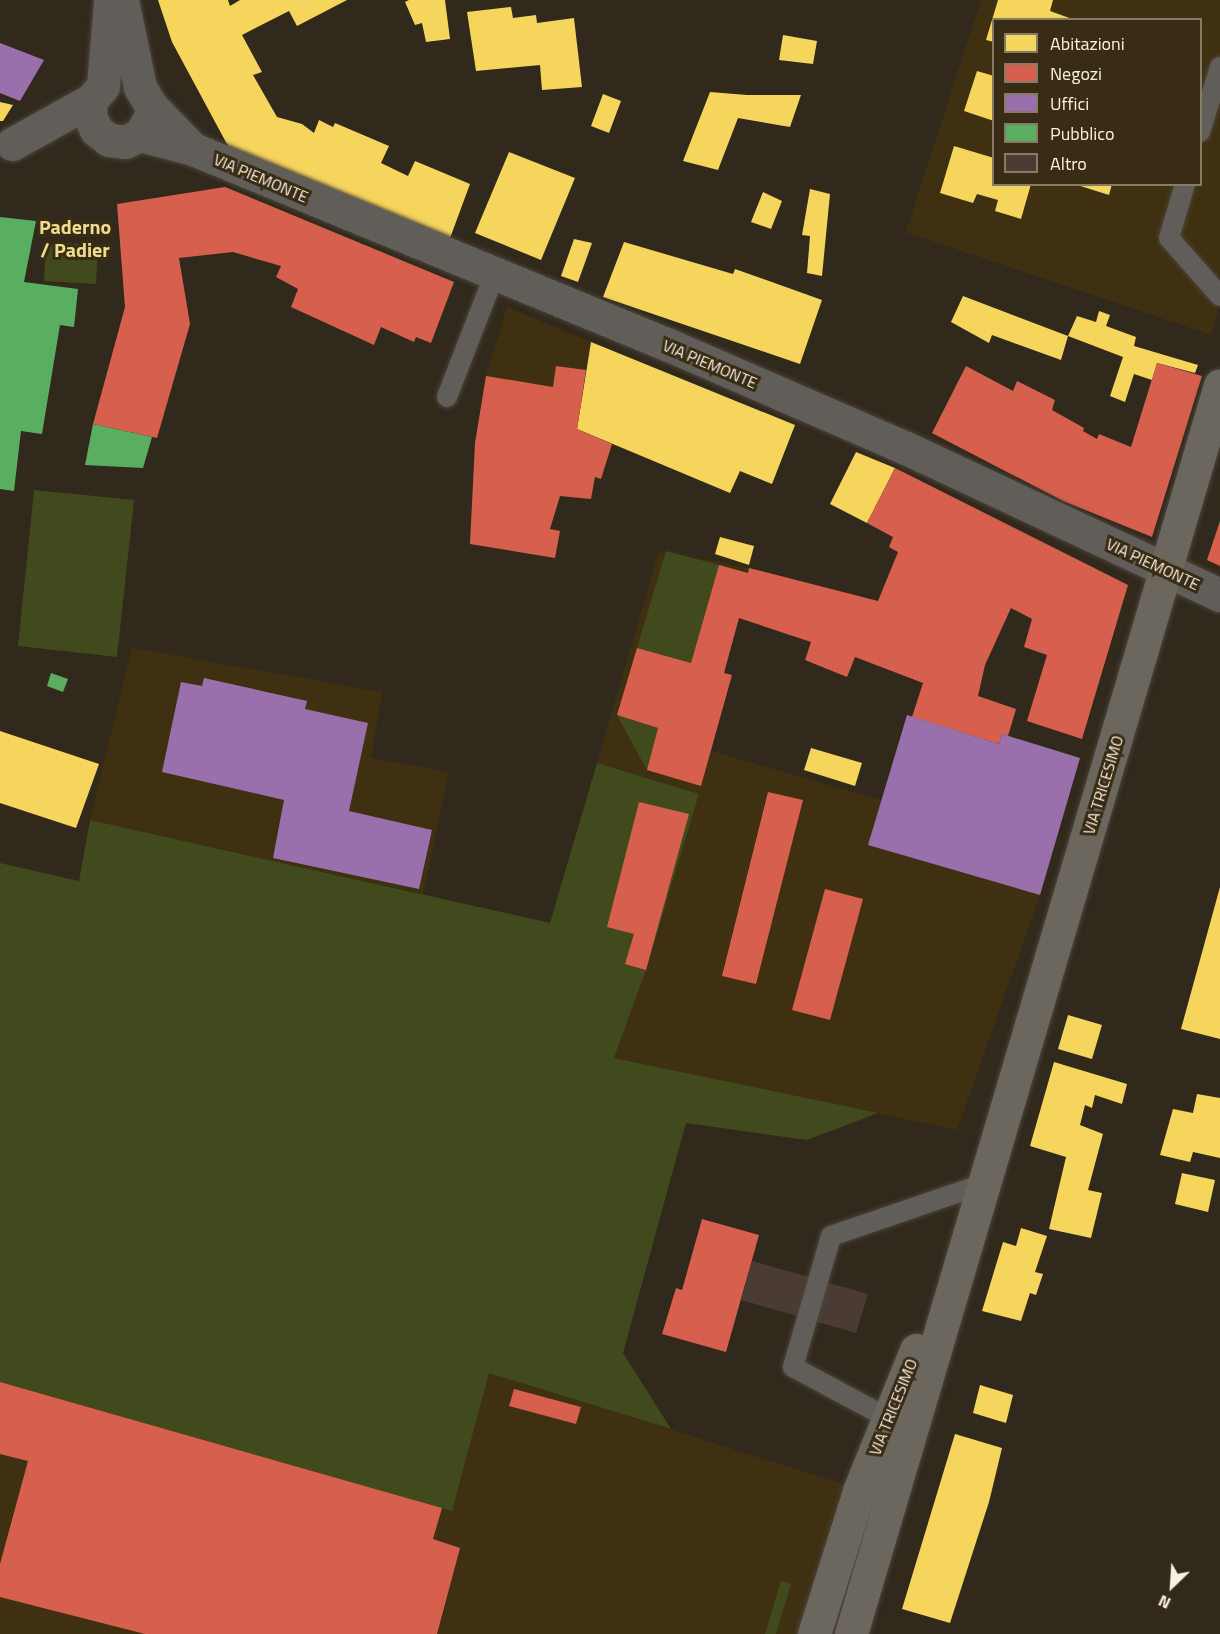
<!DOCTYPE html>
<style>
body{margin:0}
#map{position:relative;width:1220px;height:1634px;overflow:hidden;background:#31291c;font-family:"Titillium Web",sans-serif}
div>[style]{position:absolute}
.built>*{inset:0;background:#403012}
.green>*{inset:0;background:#414a1d}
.homes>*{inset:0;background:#f6d55c}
.shops>*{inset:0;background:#d6604d}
.offices>*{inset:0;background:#9970ab}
.public>*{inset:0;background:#5aae61}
.building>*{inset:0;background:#4a3c34}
.roads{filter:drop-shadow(0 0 2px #4b443a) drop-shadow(0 0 2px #4b443a)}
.lane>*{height:20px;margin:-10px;padding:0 10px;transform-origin:10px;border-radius:10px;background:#615e59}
.street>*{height:33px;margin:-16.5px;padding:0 16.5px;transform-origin:16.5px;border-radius:16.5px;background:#615e59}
.primary>*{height:33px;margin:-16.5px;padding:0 16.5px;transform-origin:16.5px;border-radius:16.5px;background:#6b665e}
span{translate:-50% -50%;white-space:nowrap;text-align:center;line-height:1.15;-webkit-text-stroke:6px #392c14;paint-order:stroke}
.street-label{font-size:16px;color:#faf1e3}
.quarter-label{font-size:20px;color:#f1dd8f;font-weight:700}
.legend{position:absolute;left:992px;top:18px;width:210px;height:168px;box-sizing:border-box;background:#392c14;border:2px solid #867b67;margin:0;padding:8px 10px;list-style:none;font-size:18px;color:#faf1e3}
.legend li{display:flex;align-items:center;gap:12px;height:30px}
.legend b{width:30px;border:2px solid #867b67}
.north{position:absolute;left:1142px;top:1556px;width:60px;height:60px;-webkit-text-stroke:4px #392c14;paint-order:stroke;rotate:205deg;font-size:16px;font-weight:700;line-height:24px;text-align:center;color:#faf1e3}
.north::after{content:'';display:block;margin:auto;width:21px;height:27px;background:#faf1e3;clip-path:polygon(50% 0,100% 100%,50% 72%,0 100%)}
</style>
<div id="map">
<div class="built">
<div style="clip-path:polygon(evenodd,981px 0,1220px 0,1220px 303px,1211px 335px,906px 232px,981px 0,994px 20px,1200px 20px,1200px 184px,994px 184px,994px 20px)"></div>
<div style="clip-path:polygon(507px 307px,591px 342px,572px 455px,550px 529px,560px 531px,555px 558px,470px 544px,475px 443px,486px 376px)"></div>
<div style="clip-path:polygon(659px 551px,749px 568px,724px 672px,732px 675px,711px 751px,881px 800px,907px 715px,972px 734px,1002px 734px,1080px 758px,1040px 895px,957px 1130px,614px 1058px,646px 970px,699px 794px,597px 763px)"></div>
<div style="clip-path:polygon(132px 648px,382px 692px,371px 758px,449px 772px,423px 894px,90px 820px)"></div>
<div style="clip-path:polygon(0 1341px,463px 1470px,489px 1372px,843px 1484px,798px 1634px,0 1634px)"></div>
</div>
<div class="green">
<div style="clip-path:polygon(46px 242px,98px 245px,96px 284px,44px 281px)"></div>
<div style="clip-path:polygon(34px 490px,134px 500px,117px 657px,18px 646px)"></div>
<div style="clip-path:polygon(666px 551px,719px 565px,691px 663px,637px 648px)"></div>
<div style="clip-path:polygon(617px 715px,658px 728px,647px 770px)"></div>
<div style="clip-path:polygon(597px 763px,699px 794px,646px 970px,614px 1058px,878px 1113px,807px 1140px,686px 1123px,623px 1353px,671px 1429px,489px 1373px,452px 1511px,0 1382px,0 863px,79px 881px,90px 820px,550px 923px)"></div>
<div style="clip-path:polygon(781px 1581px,791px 1584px,776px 1634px,765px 1634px)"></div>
</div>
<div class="homes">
<div style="clip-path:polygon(158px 0,228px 0,230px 6px,240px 0,347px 0,297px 26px,289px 11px,242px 35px,262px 72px,253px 75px,277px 117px,302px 124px,314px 133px,319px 120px,333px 127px,335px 123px,389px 146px,381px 163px,408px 176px,415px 161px,470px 184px,446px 249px,235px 159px,172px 42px)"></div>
<div style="clip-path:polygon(409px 0,445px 0,450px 39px,426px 42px,422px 23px,415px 25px,405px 2px)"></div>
<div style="clip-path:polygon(998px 0,1053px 0,1050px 11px,1075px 20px,994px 20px,994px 42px,986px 40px)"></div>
<div style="clip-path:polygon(511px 7px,513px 18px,536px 15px,537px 23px,574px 18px,582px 87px,542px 90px,540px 65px,476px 71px,467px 12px)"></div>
<div style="clip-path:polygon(783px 35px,817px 41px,813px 64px,779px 60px)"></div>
<div style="clip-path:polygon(977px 71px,994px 76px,994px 121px,964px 111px)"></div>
<div style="clip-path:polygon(710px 92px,747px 95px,801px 95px,790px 127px,738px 118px,718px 170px,683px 161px)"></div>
<div style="clip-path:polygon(603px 94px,621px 101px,609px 133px,591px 126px)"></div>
<div style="clip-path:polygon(0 102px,13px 105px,3px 121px,0 121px)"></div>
<div style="clip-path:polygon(954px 146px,994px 158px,994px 184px,1031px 184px,1021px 219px,995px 211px,998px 200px,977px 194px,973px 203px,940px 193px)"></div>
<div style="clip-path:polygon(509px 152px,575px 178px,541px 260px,475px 233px)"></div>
<div style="clip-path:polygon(1074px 184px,1112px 184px,1109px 195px)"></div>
<div style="clip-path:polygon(810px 189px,830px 194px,822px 276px,807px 273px,810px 236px,802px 235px)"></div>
<div style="clip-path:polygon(763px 192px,782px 201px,771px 229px,751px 222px)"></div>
<div style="clip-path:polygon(574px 239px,592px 243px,578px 282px,561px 276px)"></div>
<div style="clip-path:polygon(624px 242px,733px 274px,735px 269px,822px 300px,800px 364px,603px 297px)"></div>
<div style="clip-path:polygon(963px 296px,1068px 336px,1061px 360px,992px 335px,989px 343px,951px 322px)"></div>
<div style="clip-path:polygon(1099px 311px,1110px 315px,1106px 326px,1136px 337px,1134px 346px,1198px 365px,1195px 373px,1157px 363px,1152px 380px,1134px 374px,1125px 402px,1110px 396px,1123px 357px,1068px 336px,1077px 316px,1096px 322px)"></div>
<div style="clip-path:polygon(591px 342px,795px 425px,772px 484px,740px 471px,730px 493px,577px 429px)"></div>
<div style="clip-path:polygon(856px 452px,895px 468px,867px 523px,830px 504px)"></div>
<div style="clip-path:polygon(720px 537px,754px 546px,749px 565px,715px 554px)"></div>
<div style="clip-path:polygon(0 731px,99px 764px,76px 828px,0 803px)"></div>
<div style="clip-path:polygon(811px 748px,862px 763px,855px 786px,804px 770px)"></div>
<div style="clip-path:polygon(1220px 887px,1220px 1039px,1181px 1029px)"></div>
<div style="clip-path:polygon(1068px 1015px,1102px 1025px,1092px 1059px,1058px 1049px)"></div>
<div style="clip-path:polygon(1054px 1062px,1127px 1084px,1122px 1104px,1095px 1095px,1092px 1108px,1085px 1105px,1080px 1125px,1103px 1134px,1088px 1190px,1102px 1193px,1091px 1238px,1049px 1229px,1066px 1157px,1030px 1146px)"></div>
<div style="clip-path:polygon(1197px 1094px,1220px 1098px,1220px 1158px,1193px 1152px,1190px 1162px,1160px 1155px,1173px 1109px,1193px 1113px)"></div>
<div style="clip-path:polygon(1182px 1173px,1215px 1180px,1208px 1212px,1175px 1204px)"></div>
<div style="clip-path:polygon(1021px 1228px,1047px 1236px,1035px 1272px,1043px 1274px,1036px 1295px,1030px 1293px,1021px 1321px,982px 1311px,1003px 1242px,1016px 1246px)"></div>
<div style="clip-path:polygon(980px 1385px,1013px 1395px,1006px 1423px,973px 1413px)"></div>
<div style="clip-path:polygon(955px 1434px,1002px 1448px,989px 1502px,950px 1623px,902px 1609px)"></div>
</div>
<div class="shops">
<div style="clip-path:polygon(225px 187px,454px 282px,431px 343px,416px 337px,414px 342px,381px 327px,374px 345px,291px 307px,298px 289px,276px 277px,281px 266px,233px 252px,179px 258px,190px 324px,157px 438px,93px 424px,125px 307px,117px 204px)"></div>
<div style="clip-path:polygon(1157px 363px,1202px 376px,1152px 537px,1063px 501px,932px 433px,966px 366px,1013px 391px,1017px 381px,1055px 400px,1052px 410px,1084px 428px,1083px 431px,1097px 439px,1099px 434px,1131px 447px)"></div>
<div style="clip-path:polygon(556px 366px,586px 370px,577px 429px,612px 444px,601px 479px,595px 477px,591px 499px,560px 496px,550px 529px,560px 531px,555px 558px,470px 544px,475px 443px,486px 376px,553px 387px)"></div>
<div style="clip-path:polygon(895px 468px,1128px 585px,1082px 739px,1027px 721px,1047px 655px,1024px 647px,1032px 619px,1011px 608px,985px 665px,978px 696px,1016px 709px,1008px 736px,1002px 734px,999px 744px,912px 717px,923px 683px,855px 657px,847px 677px,805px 660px,811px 642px,739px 618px,724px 673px,732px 675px,701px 786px,647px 770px,658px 728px,617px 715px,637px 648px,691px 663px,719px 565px,748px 573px,749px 568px,878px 601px,898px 552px,889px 547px,893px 537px,867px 523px)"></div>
<div style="clip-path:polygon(1220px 521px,1220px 566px,1207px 560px)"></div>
<div style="clip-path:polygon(768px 792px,803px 800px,756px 984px,722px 976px)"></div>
<div style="clip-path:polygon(639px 802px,689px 814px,646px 970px,625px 964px,634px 934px,607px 927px)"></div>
<div style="clip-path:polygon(825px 889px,863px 899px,830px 1020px,792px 1010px)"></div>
<div style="clip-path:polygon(702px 1219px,759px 1235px,726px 1352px,662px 1334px,676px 1288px,682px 1290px)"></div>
<div style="clip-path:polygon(0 1382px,442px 1508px,433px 1539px,460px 1548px,437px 1634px,145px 1634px,0 1597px,0 1564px,28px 1461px,0 1454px)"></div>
<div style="clip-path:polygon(514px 1389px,581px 1407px,576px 1424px,509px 1406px)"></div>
</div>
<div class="offices">
<div style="clip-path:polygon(0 43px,44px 60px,20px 101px,0 93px)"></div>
<div style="clip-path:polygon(204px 678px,307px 701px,305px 709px,368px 723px,349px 811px,432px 830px,419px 889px,273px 858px,284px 800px,162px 772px,181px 682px,202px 686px)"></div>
<div style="clip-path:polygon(907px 715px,999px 744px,1002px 734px,1080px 758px,1040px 895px,868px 845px)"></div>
</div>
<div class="public">
<div style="clip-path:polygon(0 217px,36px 221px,24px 282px,78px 289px,74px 327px,60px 325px,42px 434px,21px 431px,14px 491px,0 489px)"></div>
<div style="clip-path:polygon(93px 424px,152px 437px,143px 468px,85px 465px)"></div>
<div style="clip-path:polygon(51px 673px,68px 679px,63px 692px,47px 686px)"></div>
</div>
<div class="building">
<div style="clip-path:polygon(752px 1261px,868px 1294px,856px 1333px,741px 1300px)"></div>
</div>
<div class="roads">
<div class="lane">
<div style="left:1200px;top:132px;width:68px;rotate:-72.9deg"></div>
<div style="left:1185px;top:184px;width:56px;rotate:106.5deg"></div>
<div style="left:1169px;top:238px;width:77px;rotate:48.7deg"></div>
<div style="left:447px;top:397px;width:130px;rotate:-68.8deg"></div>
<div style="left:896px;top:1413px;width:9px;rotate:148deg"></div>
<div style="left:888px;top:1418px;width:108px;rotate:-151.8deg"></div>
<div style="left:793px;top:1367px;width:136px;rotate:-73.8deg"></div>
<div style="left:831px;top:1236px;width:161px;rotate:-18.9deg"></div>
</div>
<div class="street">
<div style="left:122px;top:0;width:89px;rotate:78.3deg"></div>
<div style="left:140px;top:87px;width:22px;rotate:60deg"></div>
<div style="left:151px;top:106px;width:59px;rotate:45.7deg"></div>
<div style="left:91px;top:100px;width:16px;rotate:94deg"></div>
<div style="left:90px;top:116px;width:15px;rotate:67deg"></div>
<div style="left:96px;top:130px;width:16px;rotate:38deg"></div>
<div style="left:109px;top:140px;width:16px;rotate:7deg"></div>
<div style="left:125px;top:142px;width:17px;rotate:-25deg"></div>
<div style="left:140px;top:135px;width:21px;rotate:-61deg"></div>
<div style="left:140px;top:135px;width:55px;rotate:14.8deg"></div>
<div style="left:193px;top:149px;width:517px;rotate:22.4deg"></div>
<div style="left:671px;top:346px;width:256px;rotate:23.5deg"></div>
<div style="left:906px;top:448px;width:347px;rotate:25.1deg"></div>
<div style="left:12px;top:144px;width:90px;rotate:-29.1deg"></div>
<div style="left:91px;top:100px;width:18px;rotate:-49deg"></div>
<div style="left:103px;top:86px;width:86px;rotate:-85.3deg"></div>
</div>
<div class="primary">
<div style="left:814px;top:1634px;width:150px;rotate:-72.5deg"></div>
<div style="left:859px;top:1491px;width:152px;rotate:-68deg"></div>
<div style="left:851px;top:1634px;width:1302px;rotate:-73.54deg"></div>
</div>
</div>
<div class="street-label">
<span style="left:261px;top:178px;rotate:23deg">VIA PIEMONTE</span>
<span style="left:710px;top:364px;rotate:23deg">VIA PIEMONTE</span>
<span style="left:1153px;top:564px;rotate:25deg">VIA PIEMONTE</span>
<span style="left:1103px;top:785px;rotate:-73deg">VIA TRICESIMO</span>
<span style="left:893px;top:1407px;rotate:-68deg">VIA TRICESIMO</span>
</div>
<div class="quarter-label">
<span style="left:75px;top:238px">Paderno<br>/ Padier</span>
</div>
<ul class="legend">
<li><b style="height:16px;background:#f6d55c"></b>Abitazioni</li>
<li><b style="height:16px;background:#d6604d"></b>Negozi</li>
<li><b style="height:16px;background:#9970ab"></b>Uffici</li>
<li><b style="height:16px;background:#5aae61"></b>Pubblico</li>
<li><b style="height:16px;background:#4a3c34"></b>Altro</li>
</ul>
<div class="north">N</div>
</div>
